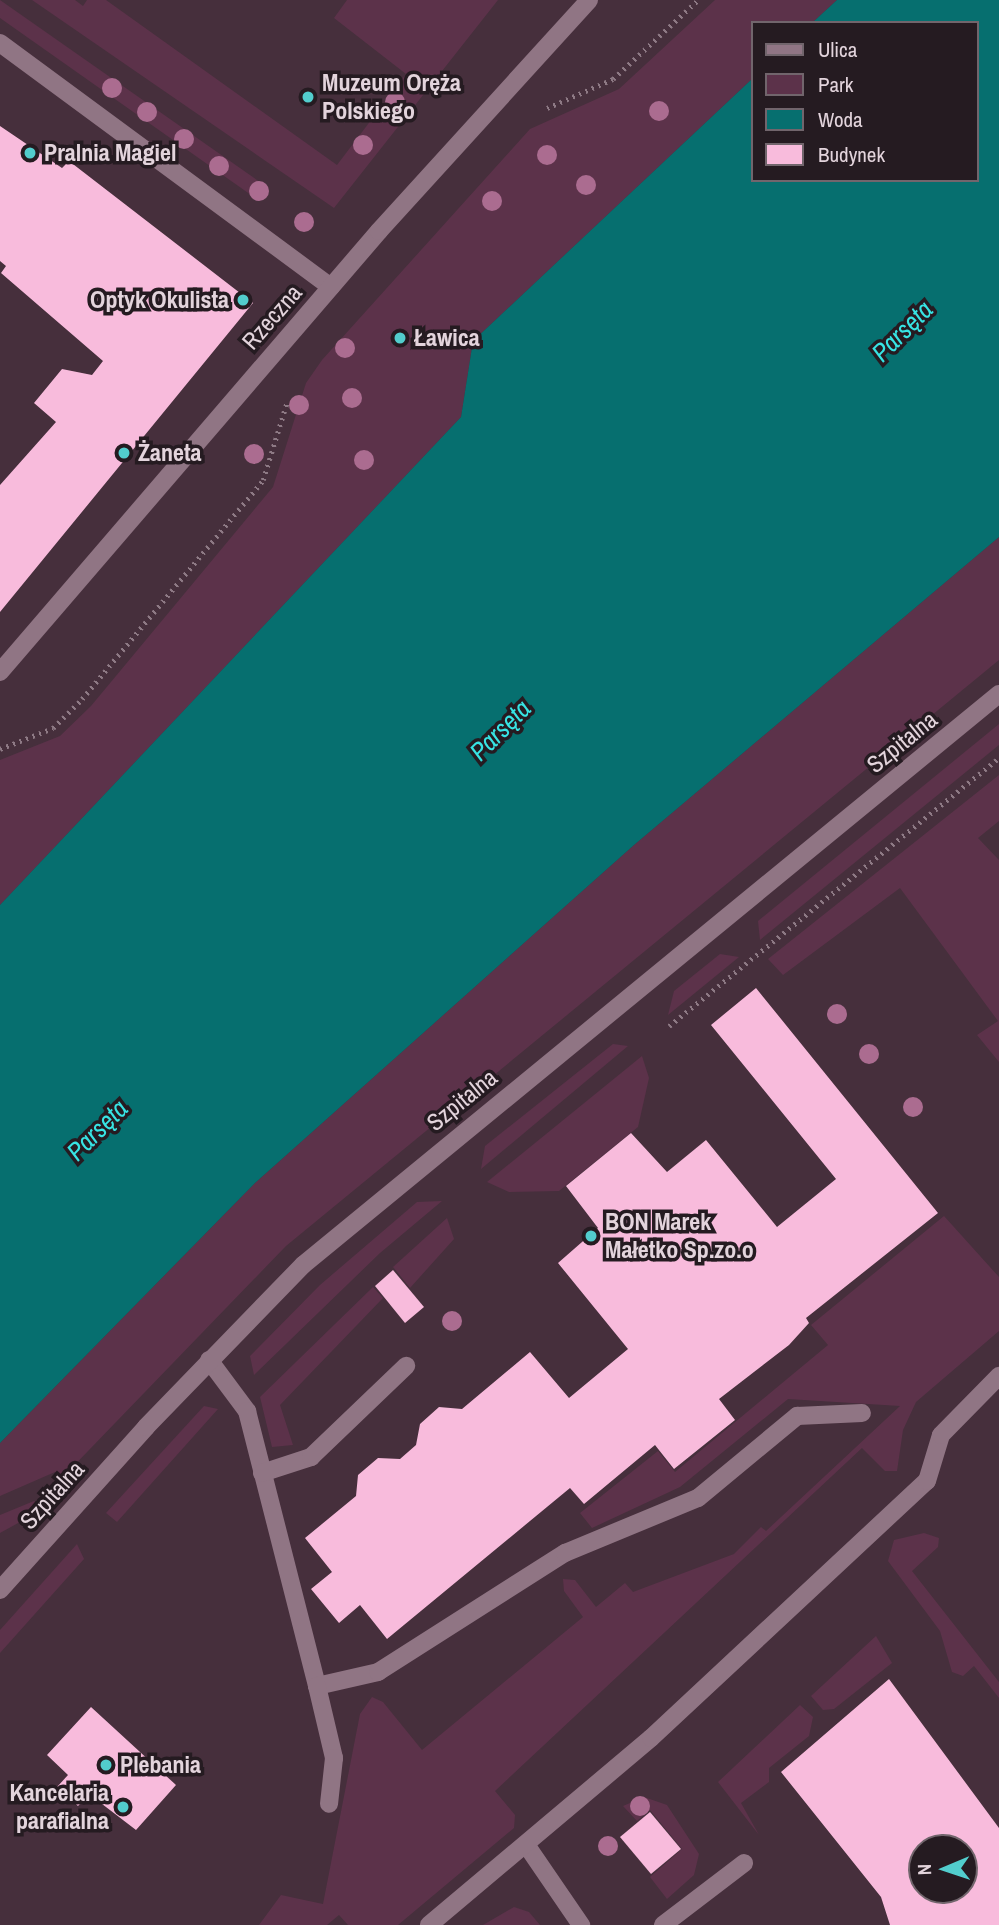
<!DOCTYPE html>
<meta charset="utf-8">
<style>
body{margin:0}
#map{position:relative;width:999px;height:1925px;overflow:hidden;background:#462f3c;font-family:"Archivo Narrow",sans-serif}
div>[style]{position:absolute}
.green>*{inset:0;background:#5c324a}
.water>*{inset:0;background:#066f6f}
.building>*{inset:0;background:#f8bbdc}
.path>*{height:4.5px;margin-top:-2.25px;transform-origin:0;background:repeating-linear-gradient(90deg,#8e7a85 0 2px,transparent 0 7px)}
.service>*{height:18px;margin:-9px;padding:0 9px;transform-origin:9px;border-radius:9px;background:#907584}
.minor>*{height:18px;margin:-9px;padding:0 9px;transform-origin:9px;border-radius:9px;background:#907584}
.trees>*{width:20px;height:20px;margin:-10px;border-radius:50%;background:#ab6c90}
.dots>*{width:19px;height:19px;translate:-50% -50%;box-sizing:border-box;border:4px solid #251b21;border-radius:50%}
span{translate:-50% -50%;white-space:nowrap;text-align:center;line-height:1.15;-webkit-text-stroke:7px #251b21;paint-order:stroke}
.poi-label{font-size:24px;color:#e3d4dc;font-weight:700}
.left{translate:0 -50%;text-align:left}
.right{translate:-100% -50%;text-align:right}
.street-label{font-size:24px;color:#e3d4dc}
.water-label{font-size:26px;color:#37e4e4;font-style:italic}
.legend{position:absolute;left:751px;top:21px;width:228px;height:161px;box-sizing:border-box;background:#251b21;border:2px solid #71656c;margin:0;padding:9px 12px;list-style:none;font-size:21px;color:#e3d4dc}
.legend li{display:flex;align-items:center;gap:14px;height:35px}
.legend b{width:35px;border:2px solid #71656c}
.north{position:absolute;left:908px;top:1834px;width:70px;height:70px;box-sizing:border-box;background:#251b21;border:2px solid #71656c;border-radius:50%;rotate:268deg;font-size:19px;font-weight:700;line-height:28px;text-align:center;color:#e3d4dc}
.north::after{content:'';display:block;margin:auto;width:24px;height:32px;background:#52cdcd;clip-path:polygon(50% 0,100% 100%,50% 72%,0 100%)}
</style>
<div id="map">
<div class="green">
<div style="clip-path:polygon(0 0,267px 187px,258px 200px,0 18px)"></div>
<div style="clip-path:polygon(32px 0,75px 0,83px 6px,87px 0,106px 0,337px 165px,406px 74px,334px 18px,347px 0,498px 0,334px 208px)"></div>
<div style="clip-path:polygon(715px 0,837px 0,812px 23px,752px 23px,752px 79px,473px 341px,461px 417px,0 905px,0 760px,60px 736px,91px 706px,273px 487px,306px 383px,322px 360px,530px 129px,619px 89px)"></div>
<div style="clip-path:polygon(999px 537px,999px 660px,286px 1246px,62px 1478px,55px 1472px,0 1496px,0 1443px,255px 1183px,634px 845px)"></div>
<div style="clip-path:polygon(999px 724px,999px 745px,760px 940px,758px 921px)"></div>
<div style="clip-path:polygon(999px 775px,999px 821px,978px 838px,999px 860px,999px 1062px,977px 1035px,998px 1021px,900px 888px,783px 975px,768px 959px)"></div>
<div style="clip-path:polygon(720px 954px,739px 957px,668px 1015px,674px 991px)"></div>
<div style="clip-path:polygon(613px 1044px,628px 1046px,481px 1169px,485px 1146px)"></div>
<div style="clip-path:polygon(642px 1056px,649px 1078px,638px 1127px,559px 1191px,509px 1192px,487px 1182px)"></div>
<div style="clip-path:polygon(442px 1201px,380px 1253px,254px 1375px,250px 1356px,320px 1285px,417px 1202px)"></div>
<div style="clip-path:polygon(944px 1216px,999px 1277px,999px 1331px,916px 1402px,903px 1430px,897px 1471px,885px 1471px,862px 1448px,495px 1791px,515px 1815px,514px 1828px,398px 1925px,348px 1925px,339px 1915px,327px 1925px,259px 1925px,281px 1895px,323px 1904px,360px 1714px,372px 1697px,383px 1702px,422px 1750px,583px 1617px,564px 1591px,563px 1579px,575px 1580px,596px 1607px,625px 1583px,633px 1592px,734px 1554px,761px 1527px,766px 1531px,900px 1406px,788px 1399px,680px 1487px,592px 1528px,580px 1513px,658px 1451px,675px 1472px,828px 1345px,811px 1325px)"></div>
<div style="clip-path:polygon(447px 1218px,454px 1239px,410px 1288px,393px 1267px)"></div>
<div style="clip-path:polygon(373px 1287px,383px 1298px,280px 1405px,293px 1445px,272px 1447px,260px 1397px)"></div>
<div style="clip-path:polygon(204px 1406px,218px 1409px,117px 1522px,106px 1513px)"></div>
<div style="clip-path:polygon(34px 1501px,40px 1505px,29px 1517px,0 1533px,0 1515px)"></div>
<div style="clip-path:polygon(924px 1533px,939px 1538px,938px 1547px,912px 1571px,999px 1682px,999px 1698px,974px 1666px,963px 1676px,952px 1672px,940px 1631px,888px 1561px,894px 1540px)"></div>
<div style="clip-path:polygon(77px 1544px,84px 1559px,0 1653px,0 1630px)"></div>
<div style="clip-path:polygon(876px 1636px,892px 1663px,834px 1709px,823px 1710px,811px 1696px)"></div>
<div style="clip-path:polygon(800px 1705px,813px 1717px,809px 1736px,769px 1768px,769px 1782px,741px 1803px,759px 1835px,718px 1782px)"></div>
<div style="clip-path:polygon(644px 1797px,667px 1805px,699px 1854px,694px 1875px,667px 1899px,650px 1877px,682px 1849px,650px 1810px,637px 1821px,623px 1806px)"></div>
<div style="clip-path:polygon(514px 1907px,529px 1912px,540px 1925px,483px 1925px)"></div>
</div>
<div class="water">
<div style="clip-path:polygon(837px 0,999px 0,999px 537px,634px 845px,255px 1183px,0 1443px,0 905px,461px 417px,473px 341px,752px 79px,752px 180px,976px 180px,976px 23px,812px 23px)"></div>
</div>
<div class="building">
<div style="clip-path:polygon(0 126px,62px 168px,69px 161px,253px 303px,0 612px,0 485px,56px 422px,34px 403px,62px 369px,92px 375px,103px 361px,1px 273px,6px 266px,0 261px)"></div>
<div style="clip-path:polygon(756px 988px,938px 1213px,806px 1318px,809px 1323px,789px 1345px,719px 1399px,735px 1420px,674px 1469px,655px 1445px,584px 1504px,570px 1488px,387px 1639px,360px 1605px,339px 1623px,311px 1589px,332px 1572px,305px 1538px,356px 1496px,358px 1475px,378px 1458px,400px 1459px,416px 1445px,420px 1424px,439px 1407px,462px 1409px,530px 1352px,569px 1398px,628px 1349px,558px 1263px,598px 1228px,566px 1186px,631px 1133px,667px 1172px,706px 1140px,777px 1227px,836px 1179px,711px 1025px)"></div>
<div style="clip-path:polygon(393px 1270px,424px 1307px,405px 1323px,375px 1286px)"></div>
<div style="clip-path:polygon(evenodd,889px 1679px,999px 1828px,999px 1925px,890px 1925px,881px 1897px,781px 1772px,889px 1679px,922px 1848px,964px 1848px,964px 1890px,922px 1890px,922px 1848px)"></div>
<div style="clip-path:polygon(91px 1707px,176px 1785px,136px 1830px,89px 1794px,78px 1806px,57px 1787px,68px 1775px,47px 1755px)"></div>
<div style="clip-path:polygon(650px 1812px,681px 1849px,651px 1874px,620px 1837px)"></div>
</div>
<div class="path">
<div style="left:547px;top:108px;width:72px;rotate:-23.7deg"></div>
<div style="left:613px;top:79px;width:116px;rotate:-42.9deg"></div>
<div style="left:0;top:749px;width:57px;rotate:-21.6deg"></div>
<div style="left:53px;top:728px;width:41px;rotate:-45deg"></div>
<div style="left:82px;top:699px;width:284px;rotate:-50.4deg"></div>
<div style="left:263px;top:480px;width:82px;rotate:-72.9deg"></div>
<div style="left:669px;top:1026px;width:425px;rotate:-39.1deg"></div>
</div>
<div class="service">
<div style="left:209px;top:1360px;width:64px;rotate:53.3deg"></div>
<div style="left:247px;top:1411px;width:284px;rotate:75.7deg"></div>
<div style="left:317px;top:1686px;width:63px;rotate:-12.9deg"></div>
<div style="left:378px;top:1672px;width:222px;rotate:-32.5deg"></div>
<div style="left:565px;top:1553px;width:144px;rotate:-22.5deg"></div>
<div style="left:698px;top:1498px;width:129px;rotate:-39.6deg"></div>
<div style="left:797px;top:1416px;width:65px;rotate:-2.6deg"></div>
<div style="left:262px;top:1473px;width:52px;rotate:-18.1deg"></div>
<div style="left:311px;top:1457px;width:132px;rotate:-43.8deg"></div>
<div style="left:317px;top:1686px;width:74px;rotate:76.7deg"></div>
<div style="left:334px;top:1758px;width:46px;rotate:96.2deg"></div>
<div style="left:527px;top:1846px;width:96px;rotate:55.6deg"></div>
<div style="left:429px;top:1925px;width:290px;rotate:-40.1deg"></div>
<div style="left:651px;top:1738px;width:377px;rotate:-43deg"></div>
<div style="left:927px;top:1481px;width:48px;rotate:-73.1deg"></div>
<div style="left:941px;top:1435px;width:83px;rotate:-45.5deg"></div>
<div style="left:663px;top:1925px;width:102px;rotate:-37.4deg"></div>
</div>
<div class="minor">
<div style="left:0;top:43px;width:411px;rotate:36.4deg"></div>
<div style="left:0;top:672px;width:581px;rotate:-49.32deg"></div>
<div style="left:379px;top:231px;width:312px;rotate:-47.7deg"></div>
<div style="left:0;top:1590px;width:219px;rotate:-48.1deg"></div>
<div style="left:146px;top:1427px;width:226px;rotate:-45.9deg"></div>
<div style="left:303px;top:1265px;width:900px;rotate:-39.37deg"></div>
</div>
<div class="trees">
<div style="left:112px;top:88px"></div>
<div style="left:395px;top:102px"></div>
<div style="left:659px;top:111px"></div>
<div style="left:147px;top:112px"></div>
<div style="left:184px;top:139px"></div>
<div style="left:363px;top:145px"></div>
<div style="left:547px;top:155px"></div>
<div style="left:219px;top:166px"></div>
<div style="left:586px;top:185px"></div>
<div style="left:259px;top:191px"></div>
<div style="left:492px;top:201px"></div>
<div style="left:304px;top:222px"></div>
<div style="left:345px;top:348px"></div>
<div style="left:352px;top:398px"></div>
<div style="left:299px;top:405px"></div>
<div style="left:254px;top:454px"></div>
<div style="left:364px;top:460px"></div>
<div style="left:837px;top:1014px"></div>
<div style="left:869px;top:1054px"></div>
<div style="left:913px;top:1107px"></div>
<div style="left:452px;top:1321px"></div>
<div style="left:640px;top:1806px"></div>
<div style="left:608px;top:1846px"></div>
</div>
<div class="dots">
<div style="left:308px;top:97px;background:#52cdcd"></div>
<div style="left:30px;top:153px;background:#52cdcd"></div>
<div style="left:243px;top:300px;background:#52cdcd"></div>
<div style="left:400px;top:338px;background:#52cdcd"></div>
<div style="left:124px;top:453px;background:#52cdcd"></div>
<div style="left:591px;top:1236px;background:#52cdcd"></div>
<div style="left:106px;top:1765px;background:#52cdcd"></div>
<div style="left:123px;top:1807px;background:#52cdcd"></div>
</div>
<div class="poi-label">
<span class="left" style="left:322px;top:97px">Muzeum Oręża<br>Polskiego</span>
<span class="left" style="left:44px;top:153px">Pralnia Magiel</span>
<span class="right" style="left:229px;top:300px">Optyk Okulista</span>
<span class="left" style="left:414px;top:338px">Ławica</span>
<span class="left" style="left:138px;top:453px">Żaneta</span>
<span class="left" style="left:605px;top:1236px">BON Marek<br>Małetko Sp.zo.o</span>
<span class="left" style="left:120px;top:1765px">Plebania</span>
<span class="right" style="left:109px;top:1807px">Kancelaria<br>parafialna</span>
</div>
<div class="street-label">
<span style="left:272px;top:317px;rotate:-49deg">Rzeczna</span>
<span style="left:902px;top:742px;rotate:-39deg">Szpitalna</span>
<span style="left:462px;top:1100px;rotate:-39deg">Szpitalna</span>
<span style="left:52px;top:1495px;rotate:-48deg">Szpitalna</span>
</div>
<div class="water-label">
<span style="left:902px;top:331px;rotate:-45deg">Parsęta</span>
<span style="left:500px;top:730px;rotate:-45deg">Parsęta</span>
<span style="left:97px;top:1130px;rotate:-45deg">Parsęta</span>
</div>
<ul class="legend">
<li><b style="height:9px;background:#907584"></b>Ulica</li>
<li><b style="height:19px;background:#5c324a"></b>Park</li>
<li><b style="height:19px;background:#066f6f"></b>Woda</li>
<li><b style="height:19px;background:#f8bbdc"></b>Budynek</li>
</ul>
<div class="north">N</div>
</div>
